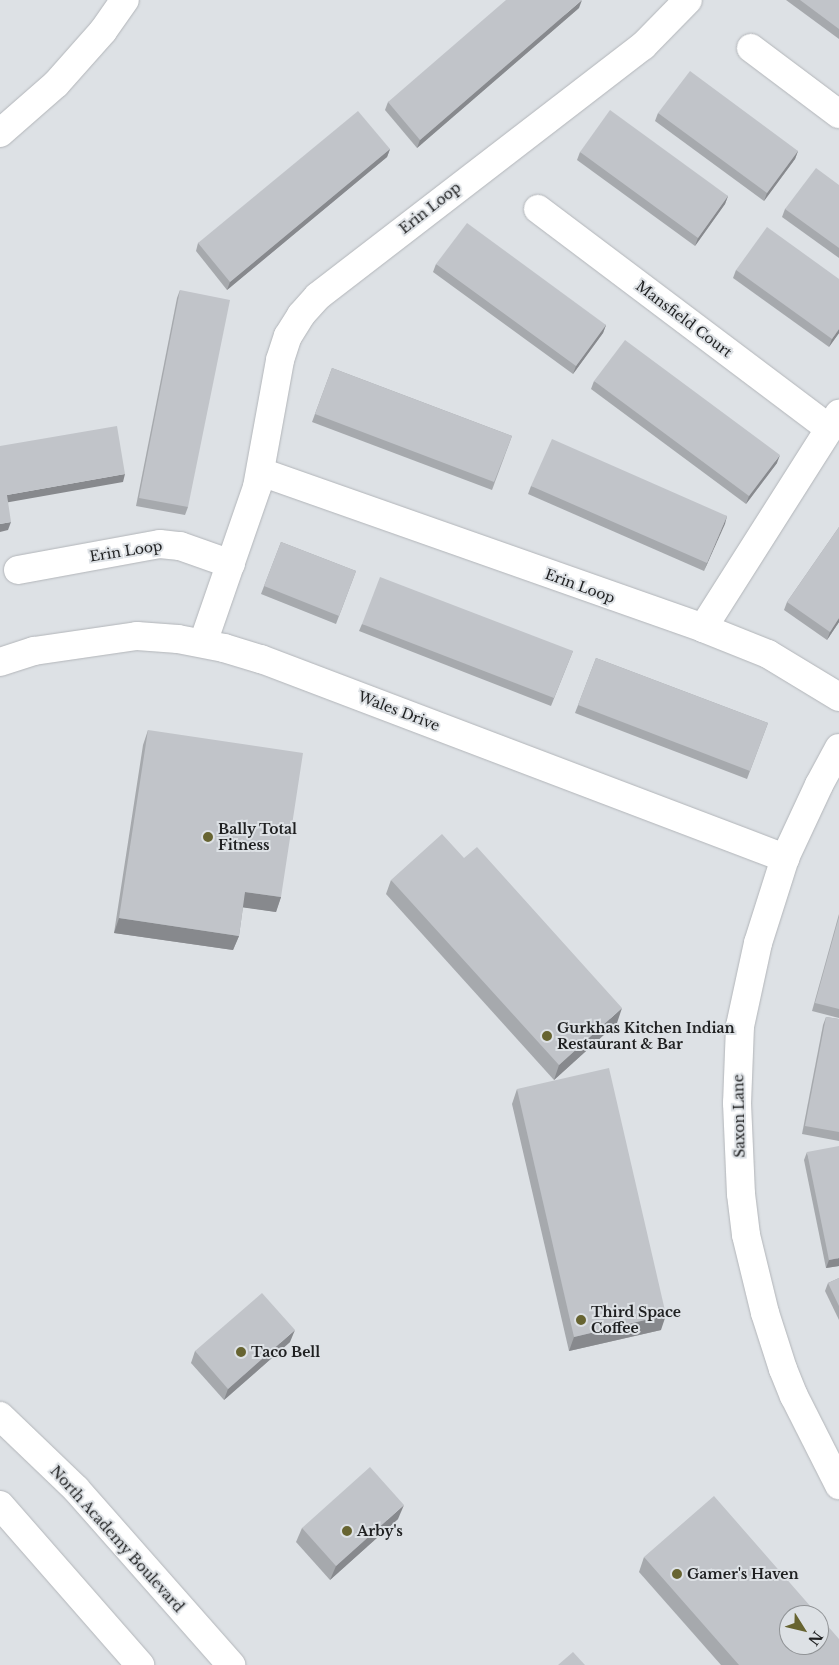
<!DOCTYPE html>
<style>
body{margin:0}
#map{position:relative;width:839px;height:1665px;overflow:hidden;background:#dde1e5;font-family:"Libre Baskerville",serif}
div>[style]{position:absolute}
.roads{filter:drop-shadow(0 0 1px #b2b5b9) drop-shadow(0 0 1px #b2b5b9)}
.minor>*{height:28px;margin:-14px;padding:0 14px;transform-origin:14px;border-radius:14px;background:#fff}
.highway>*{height:28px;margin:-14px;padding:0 14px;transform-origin:14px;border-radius:14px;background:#fff}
.wall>*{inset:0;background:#a6a9ad}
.shaded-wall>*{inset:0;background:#87898d}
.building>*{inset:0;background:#c1c4c9}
.dots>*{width:14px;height:14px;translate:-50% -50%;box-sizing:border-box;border:2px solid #dde1e5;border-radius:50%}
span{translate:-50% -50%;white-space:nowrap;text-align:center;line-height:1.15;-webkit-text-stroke:4px #dde1e5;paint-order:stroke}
.street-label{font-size:14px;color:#1f2021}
.poi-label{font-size:14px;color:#1f2021;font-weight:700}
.left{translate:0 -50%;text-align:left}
.north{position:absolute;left:779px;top:1605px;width:50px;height:50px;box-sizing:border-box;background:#dde1e5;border:1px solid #919497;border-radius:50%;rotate:126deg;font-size:14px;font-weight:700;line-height:20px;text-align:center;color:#1f2021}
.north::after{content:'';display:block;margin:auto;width:18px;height:22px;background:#676431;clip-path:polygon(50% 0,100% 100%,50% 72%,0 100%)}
</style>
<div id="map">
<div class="roads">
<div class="minor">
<div style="left:751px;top:48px;width:110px;rotate:36.9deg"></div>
<div style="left:0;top:133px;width:74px;rotate:-41.2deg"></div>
<div style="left:56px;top:84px;width:71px;rotate:-48.4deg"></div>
<div style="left:103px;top:31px;width:38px;rotate:-55deg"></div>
<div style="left:538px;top:209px;width:364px;rotate:37deg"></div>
<div style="left:261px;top:472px;width:469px;rotate:19.4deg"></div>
<div style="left:703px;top:628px;width:254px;rotate:-57.6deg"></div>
<div style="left:18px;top:570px;width:144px;rotate:-10.4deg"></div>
<div style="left:160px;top:544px;width:20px;rotate:6deg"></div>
<div style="left:180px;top:546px;width:54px;rotate:19.4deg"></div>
<div style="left:703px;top:628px;width:70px;rotate:21.8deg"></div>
<div style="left:768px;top:654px;width:83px;rotate:31.2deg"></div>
<div style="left:203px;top:643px;width:165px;rotate:-70.9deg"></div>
<div style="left:257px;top:487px;width:129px;rotate:-79.7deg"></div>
<div style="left:280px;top:360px;width:25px;rotate:-72deg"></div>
<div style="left:288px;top:336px;width:25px;rotate:-58deg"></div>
<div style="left:301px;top:315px;width:25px;rotate:-48deg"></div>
<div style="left:318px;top:296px;width:410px;rotate:-37.6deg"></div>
<div style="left:643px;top:46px;width:64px;rotate:-45.6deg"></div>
<div style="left:0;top:662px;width:36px;rotate:-18deg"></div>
<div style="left:34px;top:651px;width:104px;rotate:-8.3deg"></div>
<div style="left:137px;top:636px;width:41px;rotate:4.2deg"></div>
<div style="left:178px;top:639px;width:47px;rotate:11.1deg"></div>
<div style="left:224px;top:648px;width:39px;rotate:17deg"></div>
<div style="left:261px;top:659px;width:561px;rotate:20.8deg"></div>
<div style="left:839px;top:748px;width:42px;rotate:118.4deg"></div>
<div style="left:819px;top:785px;width:81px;rotate:115deg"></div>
<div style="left:785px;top:858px;width:89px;rotate:107.6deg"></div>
<div style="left:758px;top:943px;width:85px;rotate:102.2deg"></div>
<div style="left:740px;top:1026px;width:77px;rotate:92.2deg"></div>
<div style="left:737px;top:1103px;width:91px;rotate:87.5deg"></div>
<div style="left:741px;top:1194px;width:41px;rotate:83deg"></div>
<div style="left:746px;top:1235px;width:80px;rotate:76.3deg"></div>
<div style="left:765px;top:1313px;width:59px;rotate:72.2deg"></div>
<div style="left:783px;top:1369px;width:29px;rotate:68deg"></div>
<div style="left:794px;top:1396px;width:100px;rotate:63.2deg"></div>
</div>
<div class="highway">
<div style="left:0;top:1416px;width:105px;rotate:43.8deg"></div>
<div style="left:76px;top:1489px;width:235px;rotate:48.6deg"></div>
<div style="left:0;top:1505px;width:213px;rotate:48.8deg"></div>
</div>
</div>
<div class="wall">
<div style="clip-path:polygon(786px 0,839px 0,839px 39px)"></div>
<div style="clip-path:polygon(579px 8px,417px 148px,385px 110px,388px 102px)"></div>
<div style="clip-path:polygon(658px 113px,798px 151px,795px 159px,764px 201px,655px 121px)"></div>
<div style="clip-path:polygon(390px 149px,387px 157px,227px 290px,196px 251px,198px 243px)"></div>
<div style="clip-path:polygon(580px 152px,728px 196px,725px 204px,695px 246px,577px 160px)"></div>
<div style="clip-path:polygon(839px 185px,839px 258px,782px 217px,785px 209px)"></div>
<div style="clip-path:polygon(436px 264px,606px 325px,603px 333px,573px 374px,433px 272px)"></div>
<div style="clip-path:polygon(736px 270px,839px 279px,839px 333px,829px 347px,733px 278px)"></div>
<div style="clip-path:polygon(180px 290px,188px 507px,185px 515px,136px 506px,177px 298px)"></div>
<div style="clip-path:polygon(332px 368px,512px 436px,492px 490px,312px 422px)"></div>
<div style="clip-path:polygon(594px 381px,777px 463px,746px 504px,591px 389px)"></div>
<div style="clip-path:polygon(531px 486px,727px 516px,704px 571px,528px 494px)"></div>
<div style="clip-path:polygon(839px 527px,839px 622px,827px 640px,784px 610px,787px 602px)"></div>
<div style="clip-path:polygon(281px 542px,356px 571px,336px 624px,261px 594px)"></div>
<div style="clip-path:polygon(362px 624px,573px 651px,551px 706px,359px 631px)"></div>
<div style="clip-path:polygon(596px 658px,768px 723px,747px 779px,575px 713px)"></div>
<div style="clip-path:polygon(148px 730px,281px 897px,276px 912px,243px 907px,239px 936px,233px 950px,114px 933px,143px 745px)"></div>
<div style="clip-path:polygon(391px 880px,617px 1023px,554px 1080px,386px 894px)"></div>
<div style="clip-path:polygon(839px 914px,839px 1018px,812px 1011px)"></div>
<div style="clip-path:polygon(826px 1017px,839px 1019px,839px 1141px,802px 1134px,823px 1025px)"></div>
<div style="clip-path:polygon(517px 1089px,661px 1330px,569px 1351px,512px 1104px)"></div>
<div style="clip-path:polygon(807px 1152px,839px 1266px,826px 1268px,804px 1160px)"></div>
<div style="clip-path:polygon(839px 1278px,839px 1320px,825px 1291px,828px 1283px)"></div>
<div style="clip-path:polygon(290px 1342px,224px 1400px,191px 1363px,195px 1351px)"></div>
<div style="clip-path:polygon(398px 1519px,330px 1580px,296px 1542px,302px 1528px)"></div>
<div style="clip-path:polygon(644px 1557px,839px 1665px,721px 1665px,639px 1572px)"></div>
</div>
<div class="shaded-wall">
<div style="clip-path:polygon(582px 0,579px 8px,417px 148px,420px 140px)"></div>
<div style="clip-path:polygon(390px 149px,387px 157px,227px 290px,230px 282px)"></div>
<div style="clip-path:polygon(798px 151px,795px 159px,764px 201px,767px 193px)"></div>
<div style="clip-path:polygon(728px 196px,725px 204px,695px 246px,698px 238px)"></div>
<div style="clip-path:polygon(606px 325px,603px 333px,573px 374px,576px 366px)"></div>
<div style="clip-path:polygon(839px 329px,839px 333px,829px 347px,832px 339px)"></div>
<div style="clip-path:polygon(780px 455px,777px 463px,746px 504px,749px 496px)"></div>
<div style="clip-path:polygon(125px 474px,123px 482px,4px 503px,7px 495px)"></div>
<div style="clip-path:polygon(727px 516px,725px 524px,704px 571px,707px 563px)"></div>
<div style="clip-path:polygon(11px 522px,8px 530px,0 532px,0 524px)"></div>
<div style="clip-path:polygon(839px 618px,839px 622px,827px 640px,830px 632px)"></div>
<div style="clip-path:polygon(245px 892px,281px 897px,276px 912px,240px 907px)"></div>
<div style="clip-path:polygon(119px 918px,239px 936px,233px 950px,114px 933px)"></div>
<div style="clip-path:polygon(622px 1008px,617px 1023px,554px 1080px,559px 1065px)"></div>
<div style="clip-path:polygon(839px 1258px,839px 1266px,826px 1268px,829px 1260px)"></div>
<div style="clip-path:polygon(666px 1315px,661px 1330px,569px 1351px,574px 1337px)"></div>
<div style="clip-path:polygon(295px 1330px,290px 1342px,224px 1400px,228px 1389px)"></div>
<div style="clip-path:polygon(404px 1505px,398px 1519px,330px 1580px,336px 1566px)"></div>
</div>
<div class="building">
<div style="clip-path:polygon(506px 0,582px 0,420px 140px,388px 102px)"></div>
<div style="clip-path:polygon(800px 0,839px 0,839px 29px)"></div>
<div style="clip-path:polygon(690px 71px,798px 151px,767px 193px,658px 113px)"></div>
<div style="clip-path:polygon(610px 110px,728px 196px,698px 238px,580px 152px)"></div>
<div style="clip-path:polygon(358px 111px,390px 149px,230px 282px,198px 243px)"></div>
<div style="clip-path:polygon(816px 168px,839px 185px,839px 248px,785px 209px)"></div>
<div style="clip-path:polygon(467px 223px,606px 325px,576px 366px,436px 264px)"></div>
<div style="clip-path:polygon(767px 227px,839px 279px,839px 329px,832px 339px,736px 270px)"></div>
<div style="clip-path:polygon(180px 290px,230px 300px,188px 507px,139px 498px)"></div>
<div style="clip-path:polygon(625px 340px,780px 455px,749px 496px,594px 381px)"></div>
<div style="clip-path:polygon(332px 368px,512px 436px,494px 482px,315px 414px)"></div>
<div style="clip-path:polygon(117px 426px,125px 474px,7px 495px,11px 522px,0 524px,0 446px)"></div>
<div style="clip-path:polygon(552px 439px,727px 516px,707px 563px,531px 486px)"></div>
<div style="clip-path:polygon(839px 527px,839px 618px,830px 632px,787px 602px)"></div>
<div style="clip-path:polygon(281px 542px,356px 571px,339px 616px,264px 586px)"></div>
<div style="clip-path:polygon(380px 577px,573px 651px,554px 698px,362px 624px)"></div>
<div style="clip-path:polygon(596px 658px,768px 723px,750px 771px,578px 705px)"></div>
<div style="clip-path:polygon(148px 730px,303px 753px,281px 897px,245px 892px,239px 936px,119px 918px)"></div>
<div style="clip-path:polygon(442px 834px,464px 858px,477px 847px,622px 1008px,559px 1065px,391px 880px)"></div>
<div style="clip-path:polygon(839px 917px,839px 1009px,815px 1003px)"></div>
<div style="clip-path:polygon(826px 1017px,839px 1019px,839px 1132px,805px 1126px)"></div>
<div style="clip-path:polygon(609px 1068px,666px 1315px,574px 1337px,517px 1089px)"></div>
<div style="clip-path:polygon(839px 1146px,839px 1258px,829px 1260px,807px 1152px)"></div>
<div style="clip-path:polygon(839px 1278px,839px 1306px,828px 1283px)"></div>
<div style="clip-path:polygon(262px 1293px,295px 1330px,228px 1389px,195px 1351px)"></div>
<div style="clip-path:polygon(370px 1467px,404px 1505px,336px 1566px,302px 1528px)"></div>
<div style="clip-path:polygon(714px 1496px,818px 1615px,789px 1615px,789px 1645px,819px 1645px,819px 1616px,839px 1639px,839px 1665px,739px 1665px,644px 1557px)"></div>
<div style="clip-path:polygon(573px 1652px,585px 1665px,558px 1665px)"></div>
</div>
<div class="dots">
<div style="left:208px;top:837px;background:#676431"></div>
<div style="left:547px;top:1036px;background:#676431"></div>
<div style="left:581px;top:1320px;background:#676431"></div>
<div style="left:241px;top:1352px;background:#676431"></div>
<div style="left:347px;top:1531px;background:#676431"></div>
<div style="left:677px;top:1574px;background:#676431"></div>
</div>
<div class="street-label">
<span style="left:430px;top:208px;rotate:-38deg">Erin Loop</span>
<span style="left:684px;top:319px;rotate:37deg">Mansfield Court</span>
<span style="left:126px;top:551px;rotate:-9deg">Erin Loop</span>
<span style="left:580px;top:586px;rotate:20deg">Erin Loop</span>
<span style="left:399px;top:711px;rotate:21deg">Wales Drive</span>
<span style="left:739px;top:1116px;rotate:-91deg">Saxon Lane</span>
<span style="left:117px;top:1539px;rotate:48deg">North Academy Boulevard</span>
</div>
<div class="poi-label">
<span class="left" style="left:218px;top:837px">Bally Total<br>Fitness</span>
<span class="left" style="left:557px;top:1036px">Gurkhas Kitchen Indian<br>Restaurant &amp; Bar</span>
<span class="left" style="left:591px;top:1320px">Third Space<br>Coffee</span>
<span class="left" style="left:251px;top:1352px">Taco Bell</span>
<span class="left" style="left:357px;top:1531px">Arby's</span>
<span class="left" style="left:687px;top:1574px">Gamer's Haven</span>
</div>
<div class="north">N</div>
</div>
